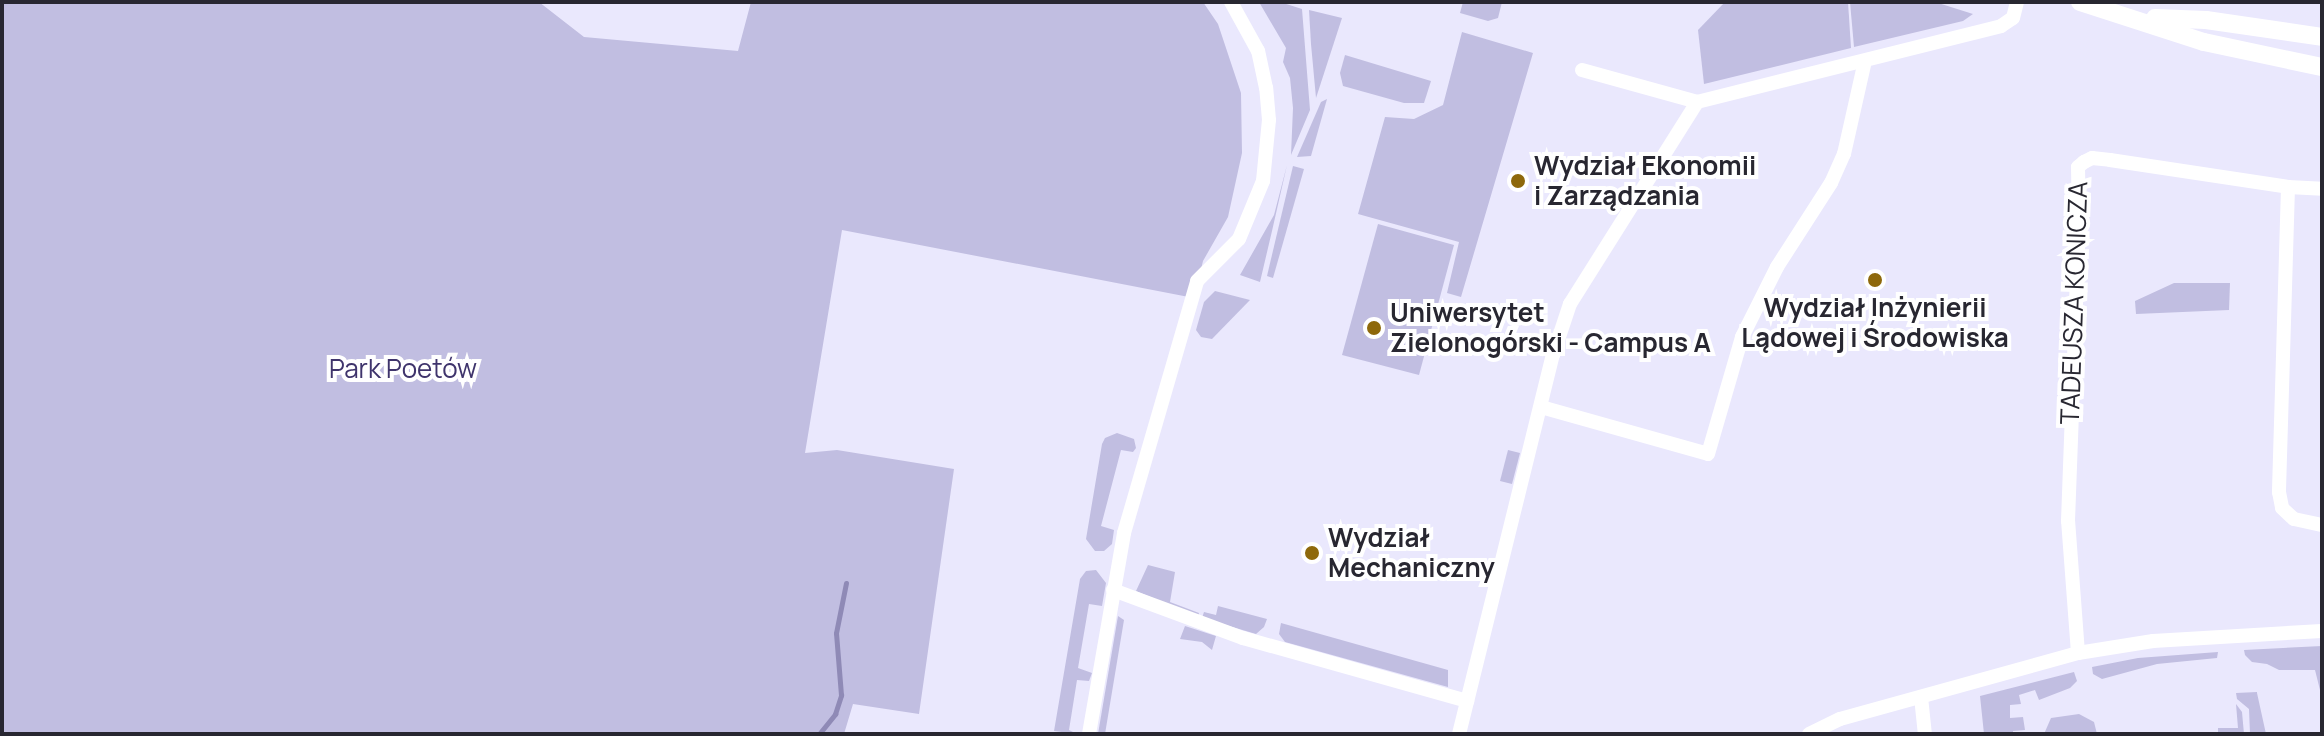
<!DOCTYPE html>
<meta charset="utf-8">
<style>
body{margin:0}
#map{position:relative;width:2324px;height:736px;overflow:hidden;background:#eae8fd;font-family:Manrope,sans-serif}
div>[style]{position:absolute}
.green>*{inset:0;background:#c1bee1}
.stream>*{height:5px;margin:-2.5px;padding:0 2.5px;transform-origin:2.5px;border-radius:2.5px;background:#8f8ab6}
.minor>*{height:14px;margin:-7px;padding:0 7px;transform-origin:7px;border-radius:7px;background:#fff}
.tertiary>*{height:18px;margin:-9px;padding:0 9px;transform-origin:9px;border-radius:9px;background:#fff}
.dots>*{width:22px;height:22px;translate:-50% -50%;box-sizing:border-box;border:4px solid #fff;border-radius:50%}
span{translate:-50% -50%;white-space:nowrap;text-align:center;line-height:1.15;-webkit-text-stroke:8px #fff;paint-order:stroke}
.poi-label{font-size:26px;color:#282731;font-weight:700}
.left{translate:0 -50%;text-align:left}
.street-label{font-size:26px;color:#282731}
.park-label{font-size:26px;color:#3f346c}
.frame{position:absolute;inset:0;border:4px solid #282731;pointer-events:none}
</style>
<div id="map">
<div class="green">
<div style="clip-path:polygon(2px 2px,539px 2px,584px 37px,738px 51px,751px 2px,1203px 2px,1218px 24px,1241px 93px,1242px 153px,1228px 217px,1203px 261px,1194px 298px,842px 230px,805px 453px,837px 450px,954px 469px,919px 714px,853px 704px,844px 734px,2px 734px)"></div>
<div style="clip-path:polygon(1259px 2px,1280px 2px,1302px 9px,1310px 110px,1291px 155px,1293px 108px,1290px 78px,1283px 62px,1286px 48px)"></div>
<div style="clip-path:polygon(1463px 2px,1502px 2px,1498px 18px,1488px 21px,1460px 13px)"></div>
<div style="clip-path:polygon(1725px 2px,1848px 2px,1851px 48px,1704px 84px,1698px 30px)"></div>
<div style="clip-path:polygon(1850px 2px,1935px 2px,1973px 14px,1963px 21px,1854px 47px)"></div>
<div style="clip-path:polygon(1309px 10px,1342px 18px,1316px 98px,1311px 44px)"></div>
<div style="clip-path:polygon(1462px 32px,1533px 53px,1461px 297px,1447px 293px,1459px 242px,1358px 214px,1385px 117px,1414px 119px,1443px 105px)"></div>
<div style="clip-path:polygon(1345px 55px,1431px 81px,1424px 103px,1404px 103px,1343px 86px,1340px 73px)"></div>
<div style="clip-path:polygon(1327px 99px,1311px 156px,1297px 157px,1321px 102px)"></div>
<div style="clip-path:polygon(1287px 165px,1272px 231px,1260px 282px,1240px 275px,1274px 215px)"></div>
<div style="clip-path:polygon(1293px 166px,1304px 169px,1273px 278px,1267px 276px)"></div>
<div style="clip-path:polygon(1378px 224px,1454px 245px,1419px 375px,1342px 355px)"></div>
<div style="clip-path:polygon(2174px 283px,2230px 283px,2229px 310px,2136px 314px,2135px 301px)"></div>
<div style="clip-path:polygon(1215px 291px,1250px 300px,1212px 339px,1201px 337px,1196px 330px,1204px 302px)"></div>
<div style="clip-path:polygon(1117px 433px,1134px 439px,1136px 448px,1133px 452px,1121px 450px,1101px 526px,1114px 530px,1112px 544px,1104px 551px,1095px 551px,1086px 539px,1102px 444px,1105px 438px)"></div>
<div style="clip-path:polygon(1508px 450px,1520px 453px,1512px 484px,1500px 481px)"></div>
<div style="clip-path:polygon(1148px 565px,1175px 572px,1170px 602px,1199px 613px,1198px 617px,1136px 591px)"></div>
<div style="clip-path:polygon(1096px 570px,1106px 583px,1102px 606px,1089px 604px,1078px 668px,1092px 673px,1089px 681px,1077px 680px,1069px 730px,1077px 734px,1054px 731px,1080px 579px,1086px 571px)"></div>
<div style="clip-path:polygon(1218px 606px,1267px 619px,1264px 627px,1256px 634px,1202px 618px,1204px 612px,1216px 615px)"></div>
<div style="clip-path:polygon(1118px 616px,1124px 620px,1105px 734px,1098px 734px)"></div>
<div style="clip-path:polygon(1281px 623px,1448px 670px,1448px 687px,1285px 642px,1279px 634px)"></div>
<div style="clip-path:polygon(1185px 626px,1216px 636px,1212px 650px,1202px 642px,1180px 639px)"></div>
<div style="clip-path:polygon(2322px 646px,2322px 698px,2315px 670px,2279px 670px,2267px 664px,2252px 662px,2245px 655px,2244px 650px)"></div>
<div style="clip-path:polygon(2218px 652px,2217px 658px,2157px 664px,2102px 679px,2093px 674px,2092px 667px,2138px 658px)"></div>
<div style="clip-path:polygon(2074px 672px,2077px 681px,2070px 688px,2039px 700px,2035px 690px,2019px 695px,2021px 704px,2010px 705px,2010px 718px,2023px 717px,2025px 730px,2013px 731px,2013px 734px,1984px 734px,1980px 696px)"></div>
<div style="clip-path:polygon(2257px 692px,2257px 693px,2266px 734px,2250px 734px,2249px 709px,2237px 699px,2236px 693px)"></div>
<div style="clip-path:polygon(2236px 704px,2242px 712px,2244px 734px,2218px 734px,2218px 728px,2238px 728px)"></div>
<div style="clip-path:polygon(2079px 714px,2094px 722px,2097px 734px,2044px 734px,2051px 718px)"></div>
</div>
<div class="stream">
<div style="left:819px;top:734px;width:26px;rotate:-51deg"></div>
<div style="left:835px;top:714px;width:20px;rotate:-72deg"></div>
<div style="left:841px;top:695px;width:62px;rotate:-94.6deg"></div>
<div style="left:836px;top:633px;width:51px;rotate:-78.7deg"></div>
</div>
<div class="minor">
<div style="left:1582px;top:70px;width:119px;rotate:15.5deg"></div>
<div style="left:1697px;top:102px;width:313px;rotate:-14deg"></div>
<div style="left:2001px;top:26px;width:14px;rotate:-34deg"></div>
<div style="left:2013px;top:18px;width:16px;rotate:-76deg"></div>
<div style="left:2288px;top:187px;width:34px;rotate:3deg"></div>
<div style="left:1541px;top:407px;width:173px;rotate:15.7deg"></div>
<div style="left:1708px;top:454px;width:122px;rotate:-73.8deg"></div>
<div style="left:1742px;top:337px;width:78px;rotate:-63.4deg"></div>
<div style="left:1777px;top:267px;width:100px;rotate:-57.3deg"></div>
<div style="left:1831px;top:183px;width:32px;rotate:-66deg"></div>
<div style="left:1844px;top:154px;width:95px;rotate:-77.3deg"></div>
<div style="left:1113px;top:590px;width:139px;rotate:20.3deg"></div>
<div style="left:1243px;top:638px;width:233px;rotate:15.7deg"></div>
<div style="left:2078px;top:653px;width:132px;rotate:-94.3deg"></div>
<div style="left:2068px;top:521px;width:297px;rotate:-87.9deg"></div>
<div style="left:2079px;top:224px;width:57px;rotate:-91deg"></div>
<div style="left:2078px;top:167px;width:8px;rotate:-40deg"></div>
<div style="left:2084px;top:162px;width:9px;rotate:-27deg"></div>
<div style="left:2092px;top:158px;width:18px;rotate:6deg"></div>
<div style="left:2110px;top:160px;width:180px;rotate:8.6deg"></div>
<div style="left:2288px;top:187px;width:305px;rotate:91.7deg"></div>
<div style="left:2279px;top:492px;width:16px;rotate:79deg"></div>
<div style="left:2282px;top:508px;width:16px;rotate:43deg"></div>
<div style="left:2294px;top:519px;width:29px;rotate:12deg"></div>
<div style="left:1921px;top:697px;width:37px;rotate:84deg"></div>
<div style="left:1089px;top:734px;width:204px;rotate:-80.1deg"></div>
<div style="left:1124px;top:533px;width:262px;rotate:-73.8deg"></div>
<div style="left:1197px;top:281px;width:59px;rotate:-45deg"></div>
<div style="left:1239px;top:239px;width:63px;rotate:-67.5deg"></div>
<div style="left:1263px;top:181px;width:61px;rotate:-84.4deg"></div>
<div style="left:1269px;top:120px;width:32px;rotate:-95deg"></div>
<div style="left:1266px;top:88px;width:38px;rotate:-102deg"></div>
<div style="left:1258px;top:51px;width:56px;rotate:-118.9deg"></div>
<div style="left:1459px;top:734px;width:390px;rotate:-76.1deg"></div>
<div style="left:1553px;top:355px;width:54px;rotate:-71.6deg"></div>
<div style="left:1570px;top:304px;width:239px;rotate:-57.8deg"></div>
<div style="left:1809px;top:734px;width:34px;rotate:-26deg"></div>
<div style="left:1840px;top:719px;width:247px;rotate:-15.5deg"></div>
<div style="left:2078px;top:653px;width:76px;rotate:-9.1deg"></div>
<div style="left:2153px;top:641px;width:169px;rotate:-3.4deg"></div>
</div>
<div class="tertiary">
<div style="left:2080px;top:2px;width:130px;rotate:17.9deg"></div>
<div style="left:2204px;top:42px;width:121px;rotate:12deg"></div>
<div style="left:2155px;top:18px;width:51px;rotate:2.2deg"></div>
<div style="left:2206px;top:20px;width:117px;rotate:8.3deg"></div>
</div>
<div class="dots">
<div style="left:1518px;top:181px;background:#8e680b"></div>
<div style="left:1875px;top:280px;background:#8e680b"></div>
<div style="left:1374px;top:328px;background:#8e680b"></div>
<div style="left:1312px;top:553px;background:#8e680b"></div>
</div>
<div class="poi-label">
<span class="left" style="left:1534px;top:181px">Wydział Ekonomii<br>i Zarządzania</span>
<span style="left:1875px;top:323px">Wydział Inżynierii<br>Lądowej i Środowiska</span>
<span class="left" style="left:1390px;top:328px">Uniwersytet<br>Zielonogórski - Campus A</span>
<span class="left" style="left:1328px;top:553px">Wydział<br>Mechaniczny</span>
</div>
<div class="street-label">
<span style="left:2074px;top:303px;rotate:-88deg">TADEUSZA KONICZA</span>
</div>
<div class="park-label">
<span style="left:403px;top:369px">Park Poetów</span>
</div>
<div class="frame"></div>
</div>
